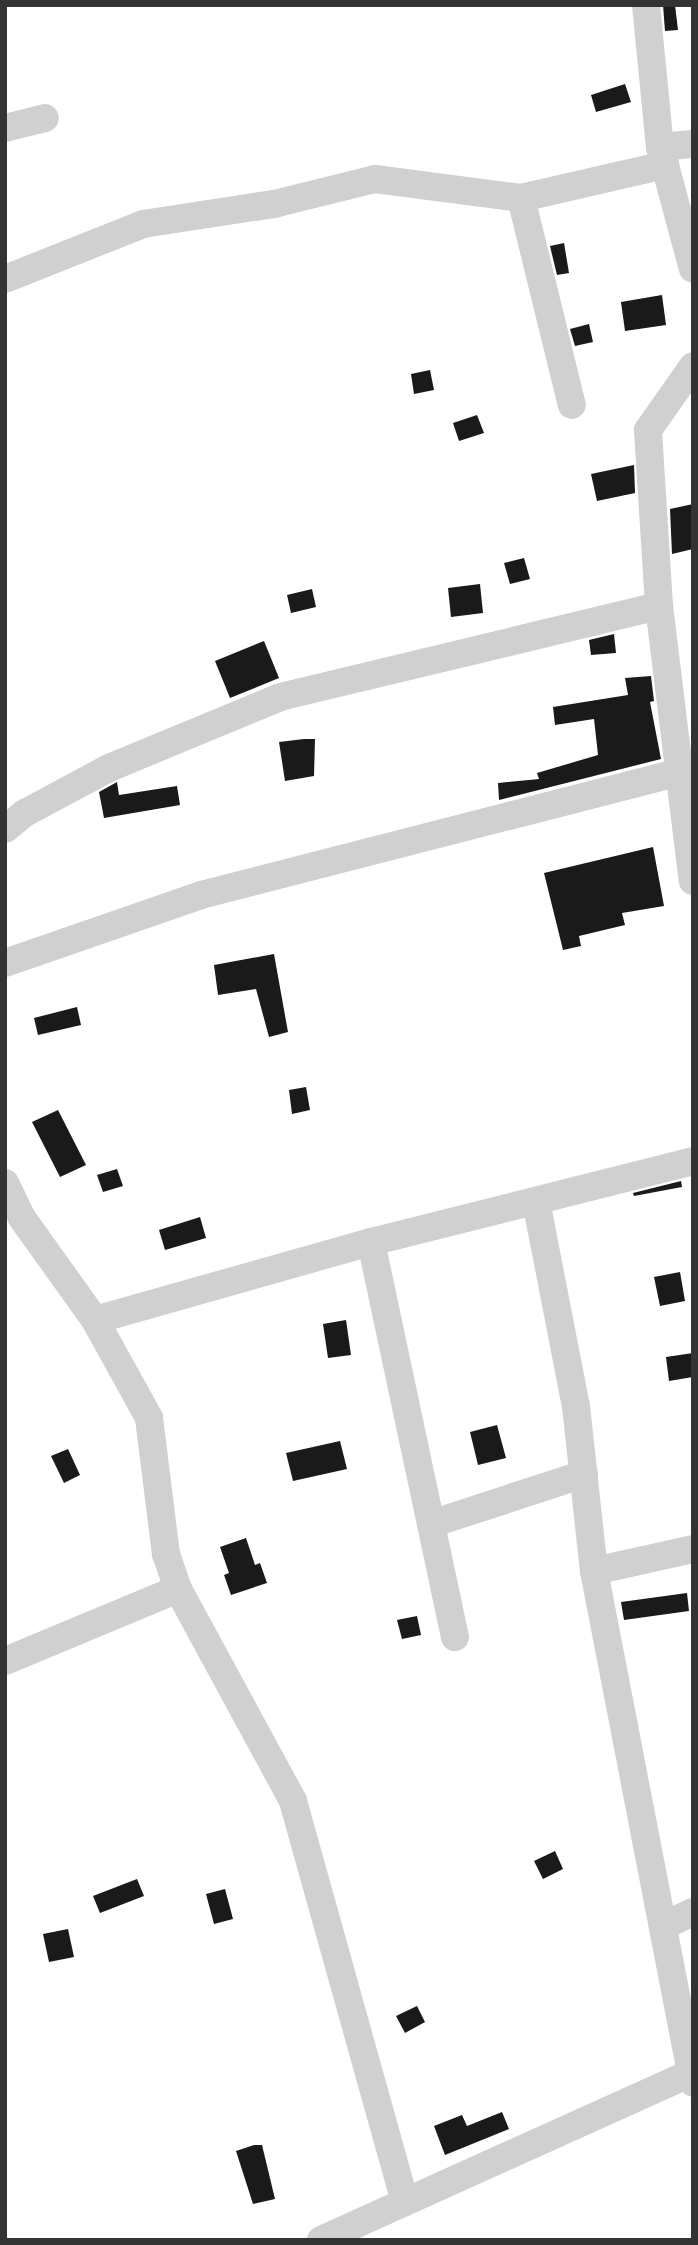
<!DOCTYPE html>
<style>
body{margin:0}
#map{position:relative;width:698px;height:2245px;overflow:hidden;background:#fff;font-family:Raleway,sans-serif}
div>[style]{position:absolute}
.building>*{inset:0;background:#1a1a1a}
.minor>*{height:28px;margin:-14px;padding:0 14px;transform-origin:14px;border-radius:14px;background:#d0d0d0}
span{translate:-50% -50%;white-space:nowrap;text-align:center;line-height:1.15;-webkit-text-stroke:7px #fff;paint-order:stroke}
.frame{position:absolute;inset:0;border:7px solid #333;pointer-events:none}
</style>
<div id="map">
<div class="building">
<div style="clip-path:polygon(663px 5px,675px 5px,678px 30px,665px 31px)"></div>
<div style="clip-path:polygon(625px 84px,631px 102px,596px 112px,591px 95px)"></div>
<div style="clip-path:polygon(564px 243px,569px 273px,557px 275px,550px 246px)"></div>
<div style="clip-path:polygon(662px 295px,666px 325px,625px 331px,621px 302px)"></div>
<div style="clip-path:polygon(589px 324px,593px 342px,575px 346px,570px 329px)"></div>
<div style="clip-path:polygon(430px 370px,434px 390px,414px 394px,411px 374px)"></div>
<div style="clip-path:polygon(477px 415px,484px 433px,459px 441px,453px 423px)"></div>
<div style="clip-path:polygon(634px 465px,635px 493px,597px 501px,591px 474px)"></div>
<div style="clip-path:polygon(693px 504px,693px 549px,672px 554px,670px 509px)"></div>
<div style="clip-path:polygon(524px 558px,530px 579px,510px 584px,504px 563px)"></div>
<div style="clip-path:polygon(480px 584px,483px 613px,451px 617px,448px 588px)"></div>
<div style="clip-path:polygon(312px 589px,316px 607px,291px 613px,287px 595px)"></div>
<div style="clip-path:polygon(614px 634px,616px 653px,591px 655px,589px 640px)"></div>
<div style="clip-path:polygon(264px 641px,279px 678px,230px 698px,215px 661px)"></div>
<div style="clip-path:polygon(651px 676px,654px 701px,650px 702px,661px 759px,499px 800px,498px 783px,539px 779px,537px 773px,598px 755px,594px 719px,555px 725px,553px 707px,628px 695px,625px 678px)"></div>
<div style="clip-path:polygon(304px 739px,315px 739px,314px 776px,285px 781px,279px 742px)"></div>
<div style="clip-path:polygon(117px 782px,119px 795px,177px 786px,180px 805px,104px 818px,99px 792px)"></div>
<div style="clip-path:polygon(653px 847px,664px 906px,622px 913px,625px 925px,579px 936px,581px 946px,563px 950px,544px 873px)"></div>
<div style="clip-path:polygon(274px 954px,288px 1032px,269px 1037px,256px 989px,218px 995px,214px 965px)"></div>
<div style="clip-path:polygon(77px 1007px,81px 1025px,38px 1035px,34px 1018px)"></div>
<div style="clip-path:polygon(306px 1087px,310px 1110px,292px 1114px,289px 1090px)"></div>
<div style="clip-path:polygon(58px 1110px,86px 1165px,60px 1177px,32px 1122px)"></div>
<div style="clip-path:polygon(117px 1169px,123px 1186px,103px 1192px,97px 1175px)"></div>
<div style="clip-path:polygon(681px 1181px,682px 1187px,634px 1196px,633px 1193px)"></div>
<div style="clip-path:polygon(200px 1217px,206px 1238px,165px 1250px,159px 1230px)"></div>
<div style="clip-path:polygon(680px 1272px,685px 1301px,660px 1306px,654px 1277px)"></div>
<div style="clip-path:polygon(346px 1320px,351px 1355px,328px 1358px,323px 1324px)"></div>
<div style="clip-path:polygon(693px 1353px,693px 1377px,669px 1381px,666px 1357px)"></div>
<div style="clip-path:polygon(497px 1425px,506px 1458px,478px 1465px,470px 1432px)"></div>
<div style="clip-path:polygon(340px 1441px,347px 1469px,293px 1481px,286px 1453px)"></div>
<div style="clip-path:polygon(68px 1449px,80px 1475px,64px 1483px,51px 1456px)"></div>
<div style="clip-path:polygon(246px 1538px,255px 1565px,260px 1563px,267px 1583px,231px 1595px,224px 1575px,229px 1573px,220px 1547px)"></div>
<div style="clip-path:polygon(687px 1593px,689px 1611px,624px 1620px,621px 1602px)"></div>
<div style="clip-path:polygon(417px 1616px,421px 1635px,402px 1639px,397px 1620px)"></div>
<div style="clip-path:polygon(555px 1851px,563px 1869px,543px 1879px,534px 1861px)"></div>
<div style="clip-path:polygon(137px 1879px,144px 1896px,100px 1913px,93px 1896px)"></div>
<div style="clip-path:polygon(225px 1889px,233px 1919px,214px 1924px,206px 1894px)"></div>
<div style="clip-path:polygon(68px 1929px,74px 1957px,49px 1962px,43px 1934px)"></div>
<div style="clip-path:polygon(417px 2006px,425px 2022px,405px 2033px,396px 2016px)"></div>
<div style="clip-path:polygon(502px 2112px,509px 2129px,445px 2155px,434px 2126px,462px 2115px,467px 2126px)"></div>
<div style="clip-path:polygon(254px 2145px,262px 2145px,275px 2199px,253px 2204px,236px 2151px)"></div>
</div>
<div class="minor">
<div style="left:646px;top:5px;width:143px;rotate:84.4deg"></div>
<div style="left:5px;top:128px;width:41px;rotate:-14deg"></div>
<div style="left:693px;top:144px;width:33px;rotate:175deg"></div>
<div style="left:660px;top:147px;width:126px;rotate:74.9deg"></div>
<div style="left:521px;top:198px;width:213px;rotate:76.2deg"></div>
<div style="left:5px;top:279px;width:149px;rotate:-21.7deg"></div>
<div style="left:143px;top:224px;width:133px;rotate:-8.7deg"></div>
<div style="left:274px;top:204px;width:104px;rotate:-13.9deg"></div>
<div style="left:375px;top:179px;width:147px;rotate:7.4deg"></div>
<div style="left:521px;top:198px;width:148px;rotate:-12.9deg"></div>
<div style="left:659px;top:606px;width:176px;rotate:-93.6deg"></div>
<div style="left:648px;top:430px;width:78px;rotate:-54.9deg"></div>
<div style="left:5px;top:829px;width:26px;rotate:-39deg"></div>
<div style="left:25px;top:813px;width:95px;rotate:-28.2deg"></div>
<div style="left:109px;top:768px;width:185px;rotate:-22.5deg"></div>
<div style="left:280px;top:697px;width:390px;rotate:-13.5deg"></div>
<div style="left:659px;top:606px;width:277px;rotate:83deg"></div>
<div style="left:5px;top:963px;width:207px;rotate:-19.1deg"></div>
<div style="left:201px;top:895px;width:494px;rotate:-14.4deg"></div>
<div style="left:5px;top:1183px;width:39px;rotate:64deg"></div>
<div style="left:22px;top:1218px;width:125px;rotate:54.4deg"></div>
<div style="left:95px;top:1320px;width:112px;rotate:61.1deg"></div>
<div style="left:149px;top:1418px;width:137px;rotate:82.9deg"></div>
<div style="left:166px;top:1554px;width:37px;rotate:71deg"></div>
<div style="left:178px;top:1589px;width:241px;rotate:61.5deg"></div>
<div style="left:293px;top:1801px;width:416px;rotate:74.4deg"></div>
<div style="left:536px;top:1201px;width:209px;rotate:79deg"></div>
<div style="left:576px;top:1406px;width:166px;rotate:83.8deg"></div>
<div style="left:594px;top:1571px;width:521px;rotate:79.06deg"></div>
<div style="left:371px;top:1242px;width:404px;rotate:78deg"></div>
<div style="left:95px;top:1320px;width:287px;rotate:-15.8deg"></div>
<div style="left:371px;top:1242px;width:332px;rotate:-14.1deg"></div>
<div style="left:431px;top:1524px;width:161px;rotate:-18.1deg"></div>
<div style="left:594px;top:1571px;width:101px;rotate:-12.5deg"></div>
<div style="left:5px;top:1661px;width:187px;rotate:-22.6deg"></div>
<div style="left:663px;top:1926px;width:33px;rotate:-25deg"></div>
<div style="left:321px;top:2240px;width:406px;rotate:-24.3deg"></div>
</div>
<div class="frame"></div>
</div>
